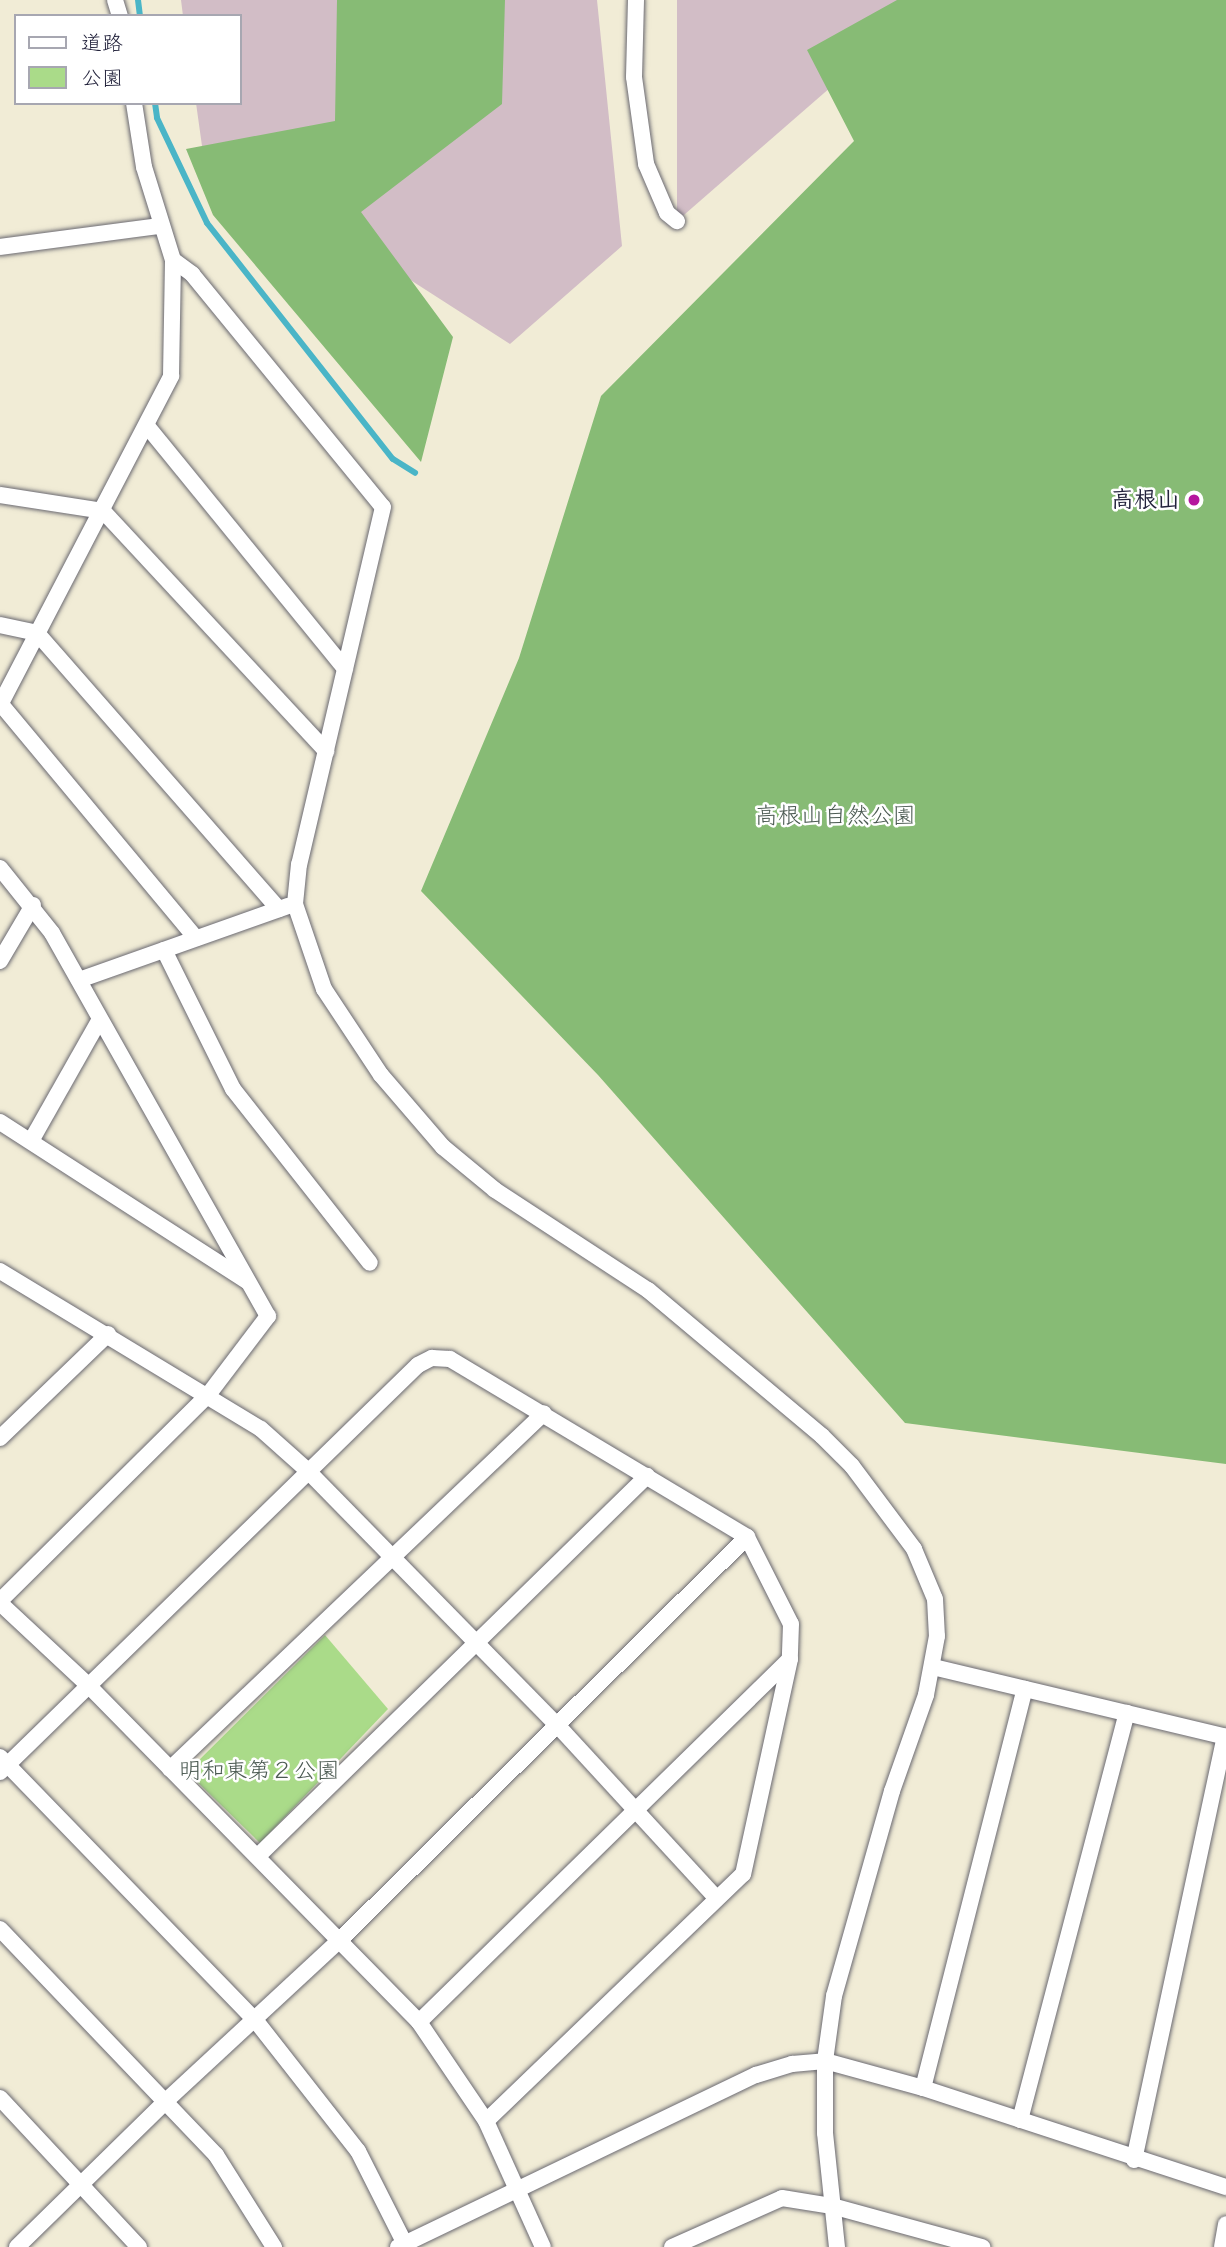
<!DOCTYPE html>
<meta charset="utf-8">
<style>
body{margin:0}
#map{position:relative;width:1226px;height:2247px;overflow:hidden;background:#f1ecd6;font-family:Sriracha,"Klee One",sans-serif}
div>[style]{position:absolute}
.industrial>*{inset:0;background:#d2bdc6}
.green>*{inset:0;background:#aadb89}
.forest>*{inset:0;background:#87bb75}
.stream>*{height:6px;margin:-3px;padding:0 3px;transform-origin:3px;border-radius:3px;background:#4ab5c7}
.roads{filter:drop-shadow(0 0 2px #6a6971) drop-shadow(0 0 2px #6a6971)}
.minor>*{height:16px;margin:-8px;padding:0 8px;transform-origin:8px;border-radius:8px;background:#fff}
.dots>*{width:19px;height:19px;translate:-50% -50%;box-sizing:border-box;border:4px solid #fff;border-radius:50%}
span{translate:-50% -50%;white-space:nowrap;text-align:center;line-height:1.15;-webkit-text-stroke:5px #fff;paint-order:stroke}
.poi-label{font-size:23px;color:#22223b;font-weight:700}
.right{translate:-100% -50%;text-align:right}
.park-label{font-size:23px;color:#4b5a52}
.legend{position:absolute;left:14px;top:14px;width:228px;height:91px;box-sizing:border-box;background:#fff;border:2px solid #a7a7b1;margin:0;padding:9px 12px;list-style:none;font-size:21px;color:#22223b}
.legend li{display:flex;align-items:center;gap:14px;height:35px}
.legend b{width:35px;border:2px solid #a7a7b1}
</style>
<div id="map">
<div class="industrial">
<div style="clip-path:polygon(181px 0,597px 0,622px 246px,510px 344px,202px 146px,196px 103px,240px 103px,240px 16px,183px 16px)"></div>
<div style="clip-path:polygon(677px 0,931px 0,677px 221px)"></div>
</div>
<div class="green">
<div style="clip-path:polygon(325px 1635px,388px 1709px,260px 1843px,187px 1772px)"></div>
</div>
<div class="forest">
<div style="clip-path:polygon(337px 0,505px 0,502px 104px,361px 212px,453px 337px,421px 462px,213px 215px,186px 149px,335px 121px)"></div>
<div style="clip-path:polygon(897px 0,1226px 0,1226px 1464px,905px 1423px,598px 1075px,421px 891px,519px 658px,601px 396px,854px 141px,807px 50px)"></div>
</div>
<div class="stream">
<div style="left:138px;top:0;width:16px;rotate:83deg"></div>
<div style="left:155px;top:103px;width:15px;rotate:82deg"></div>
<div style="left:157px;top:118px;width:116px;rotate:64.5deg"></div>
<div style="left:207px;top:223px;width:300px;rotate:51.8deg"></div>
<div style="left:393px;top:459px;width:26px;rotate:32deg"></div>
</div>
<div class="roads">
<div class="minor">
<div style="left:115px;top:0;width:17px;rotate:73deg"></div>
<div style="left:636px;top:0;width:77px;rotate:91.5deg"></div>
<div style="left:634px;top:77px;width:88px;rotate:82.1deg"></div>
<div style="left:646px;top:164px;width:53px;rotate:66.8deg"></div>
<div style="left:667px;top:213px;width:13px;rotate:39deg"></div>
<div style="left:134px;top:103px;width:65px;rotate:81.1deg"></div>
<div style="left:144px;top:167px;width:97px;rotate:72.7deg"></div>
<div style="left:0;top:247px;width:161px;rotate:-7.5deg"></div>
<div style="left:147px;top:426px;width:313px;rotate:50.8deg"></div>
<div style="left:0;top:495px;width:104px;rotate:8.8deg"></div>
<div style="left:103px;top:511px;width:328px;rotate:47.1deg"></div>
<div style="left:0;top:625px;width:38px;rotate:12deg"></div>
<div style="left:37px;top:633px;width:367px;rotate:48.8deg"></div>
<div style="left:0;top:703px;width:306px;rotate:50.2deg"></div>
<div style="left:0;top:705px;width:371px;rotate:-62.5deg"></div>
<div style="left:171px;top:376px;width:116px;rotate:-89deg"></div>
<div style="left:173px;top:260px;width:24px;rotate:36deg"></div>
<div style="left:192px;top:274px;width:301px;rotate:50.7deg"></div>
<div style="left:383px;top:507px;width:367px;rotate:103.2deg"></div>
<div style="left:299px;top:864px;width:40px;rotate:95.7deg"></div>
<div style="left:295px;top:904px;width:90px;rotate:71.2deg"></div>
<div style="left:324px;top:989px;width:103px;rotate:56.5deg"></div>
<div style="left:381px;top:1075px;width:95px;rotate:49.3deg"></div>
<div style="left:443px;top:1147px;width:67px;rotate:39.6deg"></div>
<div style="left:495px;top:1190px;width:183px;rotate:33.2deg"></div>
<div style="left:648px;top:1290px;width:227px;rotate:40deg"></div>
<div style="left:822px;top:1436px;width:42px;rotate:45deg"></div>
<div style="left:852px;top:1466px;width:104px;rotate:53.2deg"></div>
<div style="left:914px;top:1549px;width:54px;rotate:67.2deg"></div>
<div style="left:935px;top:1599px;width:37px;rotate:87deg"></div>
<div style="left:937px;top:1636px;width:60px;rotate:100.6deg"></div>
<div style="left:926px;top:1695px;width:102px;rotate:109.5deg"></div>
<div style="left:892px;top:1791px;width:213px;rotate:105.8deg"></div>
<div style="left:834px;top:1996px;width:66px;rotate:97.9deg"></div>
<div style="left:825px;top:2061px;width:72px;rotate:90deg"></div>
<div style="left:825px;top:2133px;width:115px;rotate:84deg"></div>
<div style="left:0;top:868px;width:83px;rotate:51.3deg"></div>
<div style="left:52px;top:933px;width:440px;rotate:60.6deg"></div>
<div style="left:268px;top:1316px;width:99px;rotate:127.2deg"></div>
<div style="left:208px;top:1395px;width:293px;rotate:135.3deg"></div>
<div style="left:164px;top:950px;width:155px;rotate:63.6deg"></div>
<div style="left:233px;top:1089px;width:221px;rotate:51.8deg"></div>
<div style="left:0;top:961px;width:65px;rotate:-59.5deg"></div>
<div style="left:79px;top:980px;width:222px;rotate:-19.5deg"></div>
<div style="left:0;top:1122px;width:294px;rotate:32.8deg"></div>
<div style="left:31px;top:1141px;width:138px;rotate:-60.5deg"></div>
<div style="left:0;top:1271px;width:305px;rotate:31.2deg"></div>
<div style="left:261px;top:1429px;width:63px;rotate:41.8deg"></div>
<div style="left:308px;top:1471px;width:359px;rotate:45.6deg"></div>
<div style="left:559px;top:1727px;width:232px;rotate:47.4deg"></div>
<div style="left:0;top:1438px;width:150px;rotate:-43.9deg"></div>
<div style="left:0;top:1603px;width:119px;rotate:43deg"></div>
<div style="left:87px;top:1684px;width:474px;rotate:45.5deg"></div>
<div style="left:419px;top:2022px;width:120px;rotate:55.9deg"></div>
<div style="left:486px;top:2121px;width:138px;rotate:65.7deg"></div>
<div style="left:933px;top:1667px;width:301px;rotate:13.4deg"></div>
<div style="left:0;top:1757px;width:368px;rotate:45.9deg"></div>
<div style="left:256px;top:2021px;width:165px;rotate:51.9deg"></div>
<div style="left:358px;top:2151px;width:104px;rotate:63.2deg"></div>
<div style="left:170px;top:1769px;width:516px;rotate:-43.59deg"></div>
<div style="left:0;top:1772px;width:583px;rotate:-44.24deg"></div>
<div style="left:418px;top:1365px;width:16px;rotate:-27deg"></div>
<div style="left:432px;top:1358px;width:18px;rotate:3deg"></div>
<div style="left:450px;top:1359px;width:346px;rotate:30.9deg"></div>
<div style="left:747px;top:1537px;width:97px;rotate:63.2deg"></div>
<div style="left:791px;top:1624px;width:35px;rotate:92deg"></div>
<div style="left:790px;top:1659px;width:220px;rotate:102.3deg"></div>
<div style="left:743px;top:1874px;width:356px;rotate:136.1deg"></div>
<div style="left:258px;top:1856px;width:544px;rotate:-44.33deg"></div>
<div style="left:0;top:1929px;width:313px;rotate:46.3deg"></div>
<div style="left:216px;top:2155px;width:109px;rotate:57.8deg"></div>
<div style="left:419px;top:2022px;width:519px;rotate:-44.38deg"></div>
<div style="left:923px;top:2088px;width:412px;rotate:-75.7deg"></div>
<div style="left:0;top:2098px;width:204px;rotate:47deg"></div>
<div style="left:1020px;top:2120px;width:421px;rotate:-75.3deg"></div>
<div style="left:1134px;top:2160px;width:433px;rotate:-77.9deg"></div>
<div style="left:17px;top:2247px;width:209px;rotate:-44.4deg"></div>
<div style="left:166px;top:2101px;width:236px;rotate:-42.8deg"></div>
<div style="left:339px;top:1941px;width:574px;rotate:-44.72deg"></div>
<div style="left:398px;top:2247px;width:397px;rotate:-25.7deg"></div>
<div style="left:756px;top:2075px;width:38px;rotate:-17deg"></div>
<div style="left:792px;top:2064px;width:33px;rotate:-5deg"></div>
<div style="left:825px;top:2061px;width:102px;rotate:15.4deg"></div>
<div style="left:923px;top:2088px;width:319px;rotate:18.1deg"></div>
<div style="left:672px;top:2247px;width:120px;rotate:-24deg"></div>
<div style="left:782px;top:2198px;width:51px;rotate:9.1deg"></div>
<div style="left:832px;top:2206px;width:156px;rotate:15.3deg"></div>
<div style="left:1222px;top:2247px;width:23px;rotate:-80deg"></div>
</div>
</div>
<div class="dots">
<div style="left:1194px;top:500px;background:#b5179e"></div>
</div>
<div class="poi-label">
<span class="right" style="left:1180px;top:500px">高根山</span>
</div>
<div class="park-label">
<span style="left:835px;top:816px">高根山自然公園</span>
<span style="left:259px;top:1771px">明和東第２公園</span>
</div>
<ul class="legend">
<li><b style="height:9px;background:#fff"></b>道路</li>
<li><b style="height:19px;background:#aadb89"></b>公園</li>
</ul>
</div>
